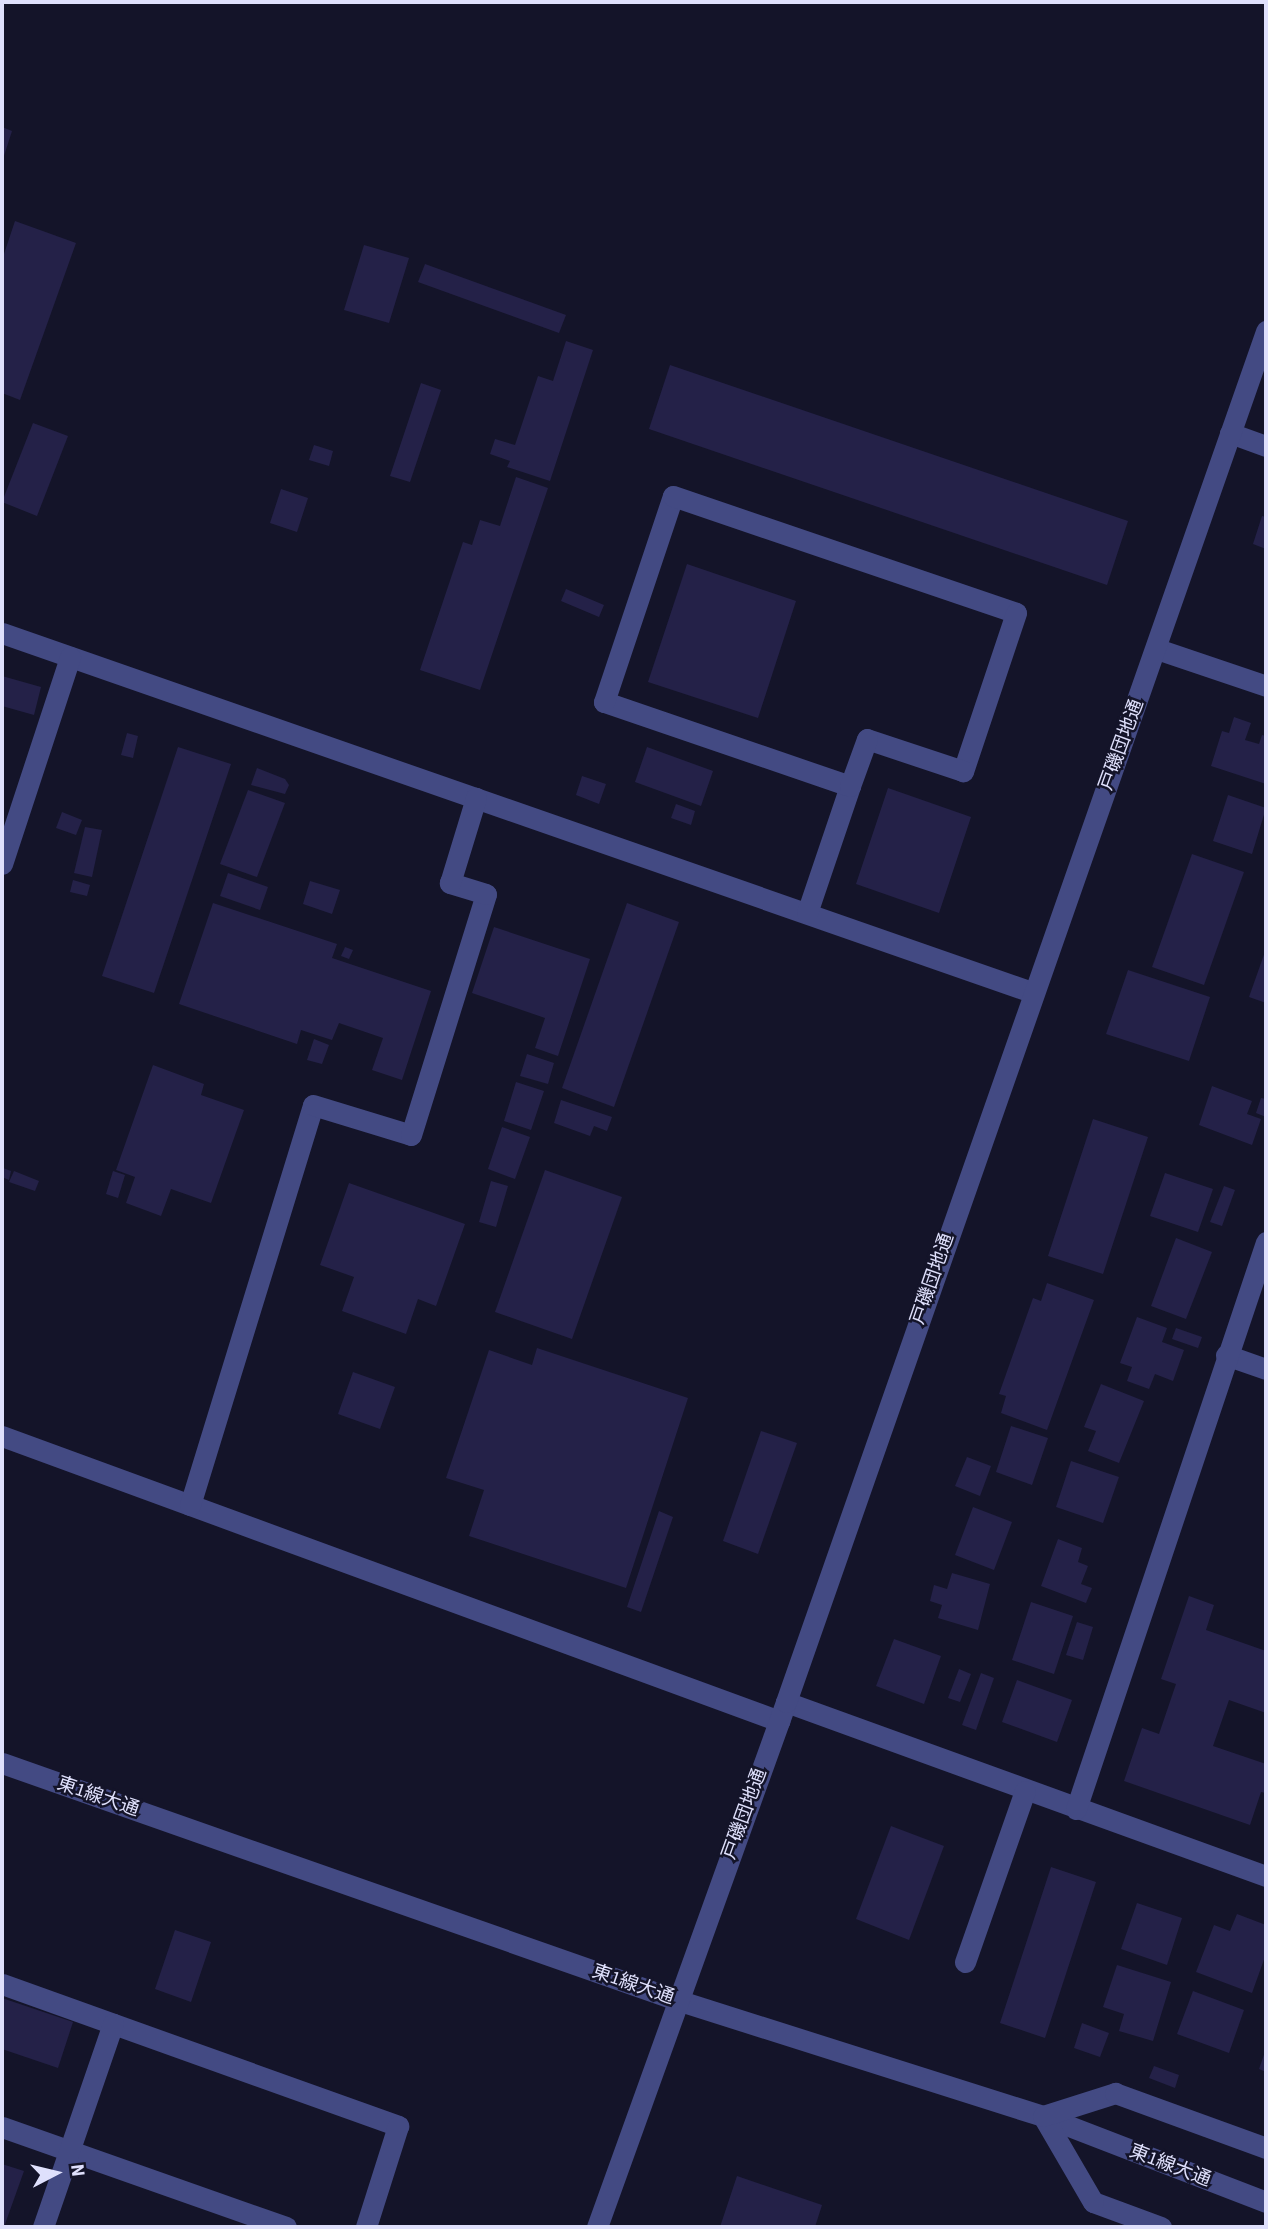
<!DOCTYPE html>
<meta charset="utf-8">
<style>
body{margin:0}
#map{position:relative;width:1268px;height:2229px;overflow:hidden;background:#141429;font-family:"Source Sans 3","Noto Sans JP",sans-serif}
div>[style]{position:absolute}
.building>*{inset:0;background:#242148}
.minor>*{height:21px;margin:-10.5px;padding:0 10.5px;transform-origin:10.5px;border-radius:10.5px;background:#434a83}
span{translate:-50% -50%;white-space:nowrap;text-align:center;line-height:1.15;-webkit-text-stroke:5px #141429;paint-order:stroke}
.street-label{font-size:19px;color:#dfe0fc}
.frame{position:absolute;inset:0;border:4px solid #dfe0fc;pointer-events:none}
.north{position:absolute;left:21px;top:2138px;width:70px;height:70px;-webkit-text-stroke:5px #141429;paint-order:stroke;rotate:83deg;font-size:19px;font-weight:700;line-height:28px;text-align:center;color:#dfe0fc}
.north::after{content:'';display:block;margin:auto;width:24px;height:32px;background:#dfe0fc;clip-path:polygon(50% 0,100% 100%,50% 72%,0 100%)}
</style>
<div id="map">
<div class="building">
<div style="clip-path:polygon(2px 127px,12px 131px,2px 162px)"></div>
<div style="clip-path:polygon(15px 221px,76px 243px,20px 400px,2px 393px,2px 260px)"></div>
<div style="clip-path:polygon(364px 245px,409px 258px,389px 323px,344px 310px)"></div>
<div style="clip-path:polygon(425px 264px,566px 315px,559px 333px,418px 282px)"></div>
<div style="clip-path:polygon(566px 341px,593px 350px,550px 481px,507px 467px,510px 461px,490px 454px,495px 439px,515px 445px,538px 376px,553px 381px)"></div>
<div style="clip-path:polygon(670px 365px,1128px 521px,1107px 585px,649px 429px)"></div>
<div style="clip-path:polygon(421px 383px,441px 390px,410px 482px,390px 476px)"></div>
<div style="clip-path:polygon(33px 423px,68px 436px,37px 516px,2px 502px)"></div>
<div style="clip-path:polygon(314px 445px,333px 451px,329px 466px,309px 460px)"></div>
<div style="clip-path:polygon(516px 477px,548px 488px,480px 690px,420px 670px,463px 542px,472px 545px,480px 520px,500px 526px)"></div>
<div style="clip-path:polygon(281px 489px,308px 498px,297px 532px,270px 523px)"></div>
<div style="clip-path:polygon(1262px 516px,1266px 517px,1266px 549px,1253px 544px)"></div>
<div style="clip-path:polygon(687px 564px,796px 601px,758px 718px,648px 682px)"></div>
<div style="clip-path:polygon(566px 589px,604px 605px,599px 617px,561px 601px)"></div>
<div style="clip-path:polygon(2px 676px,41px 687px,34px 715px,2px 706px)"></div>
<div style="clip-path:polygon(1234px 717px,1251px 723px,1245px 740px,1259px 744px,1262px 735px,1266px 736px,1266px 784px,1211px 766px,1222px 731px,1229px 733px)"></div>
<div style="clip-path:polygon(127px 733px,138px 736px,133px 758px,121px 755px)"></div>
<div style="clip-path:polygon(178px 747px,231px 764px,154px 993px,102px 976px)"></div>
<div style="clip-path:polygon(647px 747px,713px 771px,701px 806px,635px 782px)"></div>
<div style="clip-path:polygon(257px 768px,285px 779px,289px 785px,285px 794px,251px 785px)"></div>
<div style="clip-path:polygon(582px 776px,606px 784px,599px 804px,576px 795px)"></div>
<div style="clip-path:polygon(888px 788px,971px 817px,939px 913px,856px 884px)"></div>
<div style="clip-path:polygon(248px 790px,285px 803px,257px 877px,220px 864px)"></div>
<div style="clip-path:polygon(1228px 795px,1266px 808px,1252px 854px,1213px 841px)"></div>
<div style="clip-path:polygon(676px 804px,695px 811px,691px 825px,671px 818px)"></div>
<div style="clip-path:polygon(62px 812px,82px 820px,76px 835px,56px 828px)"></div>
<div style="clip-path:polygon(85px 827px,102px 830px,92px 877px,74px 873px)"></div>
<div style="clip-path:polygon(1192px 854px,1244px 872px,1204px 985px,1152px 967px)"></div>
<div style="clip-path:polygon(228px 873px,268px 887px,260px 910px,220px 896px)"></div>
<div style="clip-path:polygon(73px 880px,90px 885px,87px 896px,70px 892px)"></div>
<div style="clip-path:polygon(310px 881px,340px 890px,332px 914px,303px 904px)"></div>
<div style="clip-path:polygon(213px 903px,337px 944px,332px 958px,431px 991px,402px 1080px,372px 1070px,383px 1038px,339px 1023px,332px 1040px,301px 1030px,297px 1044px,179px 1004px)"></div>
<div style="clip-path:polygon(627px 903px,679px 922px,614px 1107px,562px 1088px)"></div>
<div style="clip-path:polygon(494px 927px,590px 959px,558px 1056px,535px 1048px,545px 1018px,472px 993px)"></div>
<div style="clip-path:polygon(345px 947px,353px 950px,349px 959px,341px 956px)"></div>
<div style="clip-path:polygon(1266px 949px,1266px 1003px,1249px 997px)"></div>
<div style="clip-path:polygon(1128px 970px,1210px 997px,1189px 1061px,1106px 1034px)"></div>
<div style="clip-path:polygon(314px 1039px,329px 1045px,322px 1064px,307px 1060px)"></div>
<div style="clip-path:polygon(527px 1054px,554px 1063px,548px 1084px,520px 1076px)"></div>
<div style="clip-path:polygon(153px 1065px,204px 1084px,201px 1095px,244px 1110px,211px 1203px,171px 1189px,161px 1216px,126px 1203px,135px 1177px,116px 1170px)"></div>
<div style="clip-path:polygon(516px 1082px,544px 1091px,531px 1130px,504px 1121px)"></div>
<div style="clip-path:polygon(1212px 1086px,1252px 1101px,1247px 1114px,1261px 1119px,1252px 1145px,1199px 1125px)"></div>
<div style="clip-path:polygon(1261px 1098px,1266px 1099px,1266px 1117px,1256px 1113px)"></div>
<div style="clip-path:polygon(561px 1100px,612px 1117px,607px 1131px,594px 1126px,590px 1136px,554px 1123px)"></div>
<div style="clip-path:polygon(1093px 1119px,1148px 1137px,1103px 1274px,1048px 1256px)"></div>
<div style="clip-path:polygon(502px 1127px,530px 1137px,515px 1179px,488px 1169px)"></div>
<div style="clip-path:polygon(3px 1168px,11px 1171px,9px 1180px,2px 1177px)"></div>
<div style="clip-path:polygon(545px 1170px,622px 1197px,572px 1339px,495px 1312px)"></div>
<div style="clip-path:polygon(14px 1171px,39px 1181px,35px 1191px,9px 1182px)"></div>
<div style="clip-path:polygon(113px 1171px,125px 1175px,118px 1198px,106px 1194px)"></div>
<div style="clip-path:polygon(1165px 1173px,1213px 1189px,1198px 1232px,1150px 1216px)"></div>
<div style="clip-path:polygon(491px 1181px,508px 1186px,496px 1227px,479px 1222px)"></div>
<div style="clip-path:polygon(349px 1183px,465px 1224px,436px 1306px,418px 1299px,406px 1334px,342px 1311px,354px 1277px,320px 1265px)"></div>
<div style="clip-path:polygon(1224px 1186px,1235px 1190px,1222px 1226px,1210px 1222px)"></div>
<div style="clip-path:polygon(1176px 1238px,1212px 1252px,1186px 1319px,1151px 1306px)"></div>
<div style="clip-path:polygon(1047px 1283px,1094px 1300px,1047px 1430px,1001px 1413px,1006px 1396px,999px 1394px,1033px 1298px,1041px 1301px)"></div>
<div style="clip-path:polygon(1137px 1317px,1167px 1328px,1162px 1342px,1184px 1350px,1173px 1381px,1155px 1374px,1149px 1389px,1127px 1381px,1132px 1367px,1120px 1363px)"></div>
<div style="clip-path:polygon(1176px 1328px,1202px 1337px,1198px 1348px,1172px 1339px)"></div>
<div style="clip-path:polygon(537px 1348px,688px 1398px,626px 1588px,469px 1536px,484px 1490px,446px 1478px,489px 1350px,532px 1365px)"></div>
<div style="clip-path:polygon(353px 1372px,395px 1387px,380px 1429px,338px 1414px)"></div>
<div style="clip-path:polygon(1101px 1384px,1144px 1401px,1119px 1463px,1088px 1451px,1096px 1431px,1084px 1427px)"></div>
<div style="clip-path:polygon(1011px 1426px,1048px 1438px,1032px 1485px,996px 1472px)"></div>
<div style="clip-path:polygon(761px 1431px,797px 1443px,758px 1554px,723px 1541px)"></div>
<div style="clip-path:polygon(967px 1457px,991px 1466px,980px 1496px,955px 1486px)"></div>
<div style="clip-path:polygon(1071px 1461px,1119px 1477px,1103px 1523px,1056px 1507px)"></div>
<div style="clip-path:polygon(973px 1507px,1012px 1522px,994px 1570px,955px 1555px)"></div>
<div style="clip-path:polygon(659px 1511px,673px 1517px,641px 1612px,627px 1607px)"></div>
<div style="clip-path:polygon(1058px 1539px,1082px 1548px,1078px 1562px,1088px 1566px,1081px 1584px,1092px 1588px,1086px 1603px,1041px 1586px)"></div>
<div style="clip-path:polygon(952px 1573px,990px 1584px,978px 1630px,938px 1618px,942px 1605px,930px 1601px,934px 1585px,947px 1589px)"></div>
<div style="clip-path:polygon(1189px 1596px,1214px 1605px,1206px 1630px,1266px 1651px,1266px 1713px,1229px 1700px,1213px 1746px,1266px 1764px,1266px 1793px,1261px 1792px,1250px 1825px,1124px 1781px,1142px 1728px,1159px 1734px,1176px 1684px,1161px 1679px)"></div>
<div style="clip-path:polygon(1031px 1602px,1073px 1616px,1054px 1674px,1012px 1660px)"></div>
<div style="clip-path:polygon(1077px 1622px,1093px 1627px,1083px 1660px,1066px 1655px)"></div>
<div style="clip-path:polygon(894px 1639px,941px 1656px,924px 1704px,876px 1686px)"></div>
<div style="clip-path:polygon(959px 1669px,971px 1674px,960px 1702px,948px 1698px)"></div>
<div style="clip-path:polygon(981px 1673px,994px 1678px,976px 1730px,962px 1725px)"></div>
<div style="clip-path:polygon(1017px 1680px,1072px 1700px,1057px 1742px,1002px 1722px)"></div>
<div style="clip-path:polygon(891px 1826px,944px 1846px,909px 1940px,856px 1919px)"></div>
<div style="clip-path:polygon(1051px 1867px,1096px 1882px,1045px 2038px,1000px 2023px)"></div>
<div style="clip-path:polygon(1137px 1903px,1182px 1918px,1167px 1965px,1121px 1949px)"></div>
<div style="clip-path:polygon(1237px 1914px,1266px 1925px,1266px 1954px,1252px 1993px,1196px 1972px,1214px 1925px,1230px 1931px)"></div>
<div style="clip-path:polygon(175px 1930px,211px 1942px,191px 2002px,155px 1989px)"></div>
<div style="clip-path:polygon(1117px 1965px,1171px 1982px,1153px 2041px,1119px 2031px,1124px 2014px,1103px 2007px)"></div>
<div style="clip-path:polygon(1193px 1991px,1244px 2010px,1229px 2053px,1177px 2034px)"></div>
<div style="clip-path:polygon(2px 1998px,73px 2022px,58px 2068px,2px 2049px)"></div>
<div style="clip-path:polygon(1082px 2023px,1109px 2033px,1100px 2057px,1074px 2048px)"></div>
<div style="clip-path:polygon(1266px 2049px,1266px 2072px,1259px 2069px)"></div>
<div style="clip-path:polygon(1154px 2066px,1179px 2075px,1175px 2088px,1149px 2078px)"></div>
<div style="clip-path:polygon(2px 2164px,24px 2171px,4px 2227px,2px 2227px)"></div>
<div style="clip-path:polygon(737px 2176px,822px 2205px,815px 2227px,720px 2227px)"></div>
</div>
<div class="minor">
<div style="left:1230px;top:433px;width:38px;rotate:20deg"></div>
<div style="left:2px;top:633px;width:1091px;rotate:19.22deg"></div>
<div style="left:1157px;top:649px;width:115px;rotate:18.7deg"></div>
<div style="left:2px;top:864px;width:218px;rotate:-71.8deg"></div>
<div style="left:807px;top:913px;width:134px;rotate:-71.3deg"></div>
<div style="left:850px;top:786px;width:260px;rotate:-161.1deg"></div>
<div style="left:604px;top:702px;width:217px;rotate:-71.5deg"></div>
<div style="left:673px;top:496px;width:362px;rotate:18.8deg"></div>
<div style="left:1016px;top:613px;width:167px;rotate:108.5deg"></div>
<div style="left:963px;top:771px;width:101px;rotate:-161.6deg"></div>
<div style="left:867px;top:739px;width:50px;rotate:109.9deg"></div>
<div style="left:1226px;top:1355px;width:42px;rotate:19.3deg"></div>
<div style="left:2px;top:1436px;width:828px;rotate:20.14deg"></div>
<div style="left:190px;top:1505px;width:418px;rotate:-72.9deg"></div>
<div style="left:313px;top:1105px;width:102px;rotate:17deg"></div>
<div style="left:411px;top:1135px;width:252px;rotate:-72.7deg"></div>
<div style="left:486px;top:894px;width:38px;rotate:-163deg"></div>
<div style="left:450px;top:883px;width:89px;rotate:-73deg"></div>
<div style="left:786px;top:1702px;width:511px;rotate:19.93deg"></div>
<div style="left:2px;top:1763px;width:715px;rotate:19.35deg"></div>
<div style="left:677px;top:2000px;width:384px;rotate:17.6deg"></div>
<div style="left:1043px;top:2116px;width:239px;rotate:21.1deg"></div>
<div style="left:1076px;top:1809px;width:598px;rotate:-71.47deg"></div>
<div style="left:965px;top:1962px;width:181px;rotate:-70.7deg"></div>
<div style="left:2px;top:1984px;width:421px;rotate:19.7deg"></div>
<div style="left:398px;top:2126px;width:106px;rotate:107.6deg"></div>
<div style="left:2px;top:2127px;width:301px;rotate:19.4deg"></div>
<div style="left:43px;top:2227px;width:215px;rotate:-71deg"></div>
<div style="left:597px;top:2227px;width:558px;rotate:-70.2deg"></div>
<div style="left:786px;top:1702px;width:1453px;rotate:-70.7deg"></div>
<div style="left:1161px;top:2227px;width:72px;rotate:-159.8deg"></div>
<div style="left:1093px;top:2202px;width:99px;rotate:-120.2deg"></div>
<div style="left:1043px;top:2116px;width:76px;rotate:-17.7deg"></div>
<div style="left:1115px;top:2093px;width:161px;rotate:20deg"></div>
</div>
<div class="street-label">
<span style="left:1122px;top:745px;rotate:-70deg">戸磯団地通</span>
<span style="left:933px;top:1279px;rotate:-71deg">戸磯団地通</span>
<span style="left:98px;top:1797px;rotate:19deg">東1線大通</span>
<span style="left:745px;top:1814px;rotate:-70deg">戸磯団地通</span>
<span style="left:633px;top:1985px;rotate:19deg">東1線大通</span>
<span style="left:1170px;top:2166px;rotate:21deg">東1線大通</span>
</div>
<div class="frame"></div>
<div class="north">N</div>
</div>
